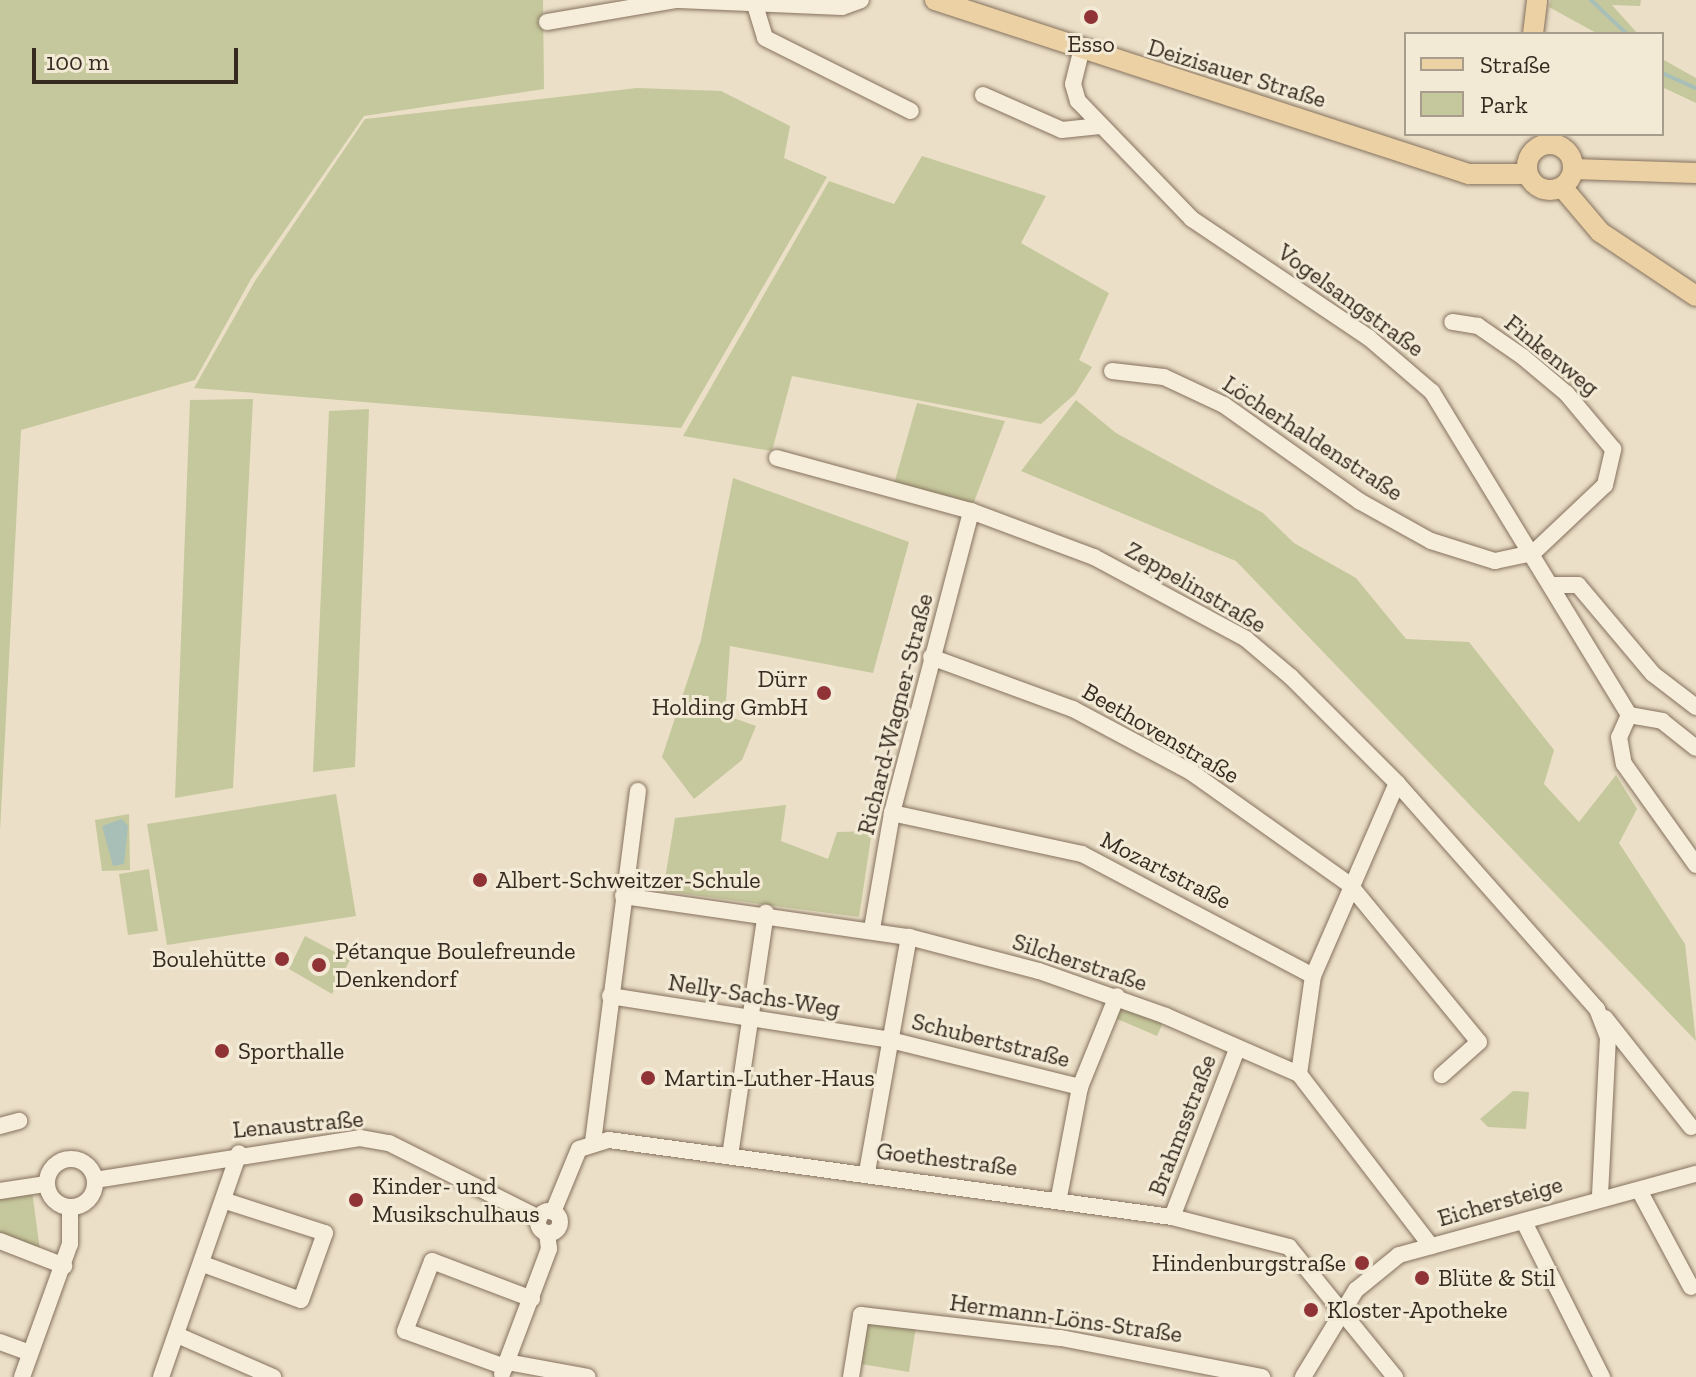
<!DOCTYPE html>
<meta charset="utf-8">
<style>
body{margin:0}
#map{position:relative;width:1696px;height:1377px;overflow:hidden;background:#ebdfc7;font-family:"Zilla Slab",serif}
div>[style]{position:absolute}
.green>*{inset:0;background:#c5c89c}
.water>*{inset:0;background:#a8bfb7}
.stream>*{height:4px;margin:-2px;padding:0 2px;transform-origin:2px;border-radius:2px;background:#a8bfb7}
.roads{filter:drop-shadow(0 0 2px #85715e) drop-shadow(0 0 2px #85715e)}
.minor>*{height:16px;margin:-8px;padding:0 8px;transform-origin:8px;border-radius:8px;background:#f6edda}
.minor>.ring{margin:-8px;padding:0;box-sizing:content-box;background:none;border:16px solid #f6edda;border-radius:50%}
.major>*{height:20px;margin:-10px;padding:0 10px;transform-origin:10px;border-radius:10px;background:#ebd1a3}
.major>.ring{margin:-10px;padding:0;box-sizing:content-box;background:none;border:20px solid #ebd1a3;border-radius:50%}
.dots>*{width:22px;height:22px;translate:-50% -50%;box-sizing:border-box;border:4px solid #f3ead6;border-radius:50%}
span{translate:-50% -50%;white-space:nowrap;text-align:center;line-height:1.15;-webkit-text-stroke:6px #f3ead6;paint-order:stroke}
.poi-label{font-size:24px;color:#372a20}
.right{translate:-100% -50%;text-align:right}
.left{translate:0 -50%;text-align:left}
.street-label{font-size:24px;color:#372a20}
.legend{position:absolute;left:1404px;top:32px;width:260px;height:104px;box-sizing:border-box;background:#f3ead6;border:2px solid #a89d8d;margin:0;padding:10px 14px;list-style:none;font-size:24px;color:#372a20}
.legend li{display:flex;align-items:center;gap:16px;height:40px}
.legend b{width:40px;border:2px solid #a89d8d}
.scale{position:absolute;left:32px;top:48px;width:206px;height:36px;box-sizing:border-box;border:4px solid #372a20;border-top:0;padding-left:10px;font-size:24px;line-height:28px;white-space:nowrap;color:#372a20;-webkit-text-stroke:6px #f3ead6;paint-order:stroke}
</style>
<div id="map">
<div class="green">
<div style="clip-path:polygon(0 0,543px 0,544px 89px,364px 116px,251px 279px,195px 380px,21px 430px,0 831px)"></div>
<div style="clip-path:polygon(1551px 0,1641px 0,1640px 6px,1612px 5px,1638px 34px,1598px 34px,1549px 7px)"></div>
<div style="clip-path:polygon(1662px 59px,1696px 78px,1696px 103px,1662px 87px)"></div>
<div style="clip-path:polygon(637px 88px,721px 91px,790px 126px,784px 158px,827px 177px,681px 428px,194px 388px,255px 281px,365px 119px)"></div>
<div style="clip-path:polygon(922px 156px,1046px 196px,1021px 243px,1109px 293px,1079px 360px,1092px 367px,1075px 394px,1041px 424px,792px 376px,772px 451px,683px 436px,829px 181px,894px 204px)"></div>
<div style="clip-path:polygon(253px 399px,233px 788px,175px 798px,190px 400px)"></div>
<div style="clip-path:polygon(1076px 400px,1116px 433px,1263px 513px,1294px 543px,1356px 578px,1406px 639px,1469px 642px,1554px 750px,1544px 784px,1579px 822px,1616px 775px,1637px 809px,1619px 843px,1685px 944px,1696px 1041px,1236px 561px,1021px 471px)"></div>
<div style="clip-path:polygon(917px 403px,1005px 421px,972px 507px,894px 484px)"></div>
<div style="clip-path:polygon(369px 409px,355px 767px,313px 772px,329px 411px)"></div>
<div style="clip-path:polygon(733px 478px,909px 542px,873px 673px,730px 646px,725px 715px,756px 726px,742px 760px,694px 799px,662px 757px,701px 640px)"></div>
<div style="clip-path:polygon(336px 794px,356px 916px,167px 945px,147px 824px)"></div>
<div style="clip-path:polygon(786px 805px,781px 841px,828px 859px,837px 832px,872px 831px,859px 917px,663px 891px,675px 818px)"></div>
<div style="clip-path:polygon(129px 814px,130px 870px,102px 871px,95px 820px)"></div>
<div style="clip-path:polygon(149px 869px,158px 931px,128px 935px,119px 874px)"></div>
<div style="clip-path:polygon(305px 936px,350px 960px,332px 994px,289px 969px)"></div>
<div style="clip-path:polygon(1117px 996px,1166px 1016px,1157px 1036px,1108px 1015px)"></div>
<div style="clip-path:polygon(1513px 1091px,1529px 1092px,1526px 1129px,1488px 1127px,1480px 1119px)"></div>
<div style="clip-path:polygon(32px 1191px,40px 1250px,0 1236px,0 1198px)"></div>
<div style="clip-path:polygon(867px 1322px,916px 1326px,909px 1372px,861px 1364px)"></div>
</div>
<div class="water">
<div style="clip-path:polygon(122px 819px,128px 826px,124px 864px,113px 866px,102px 826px)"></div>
</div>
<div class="stream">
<div style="left:1591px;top:0;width:50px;rotate:43.4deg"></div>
<div style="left:1662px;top:73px;width:37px;rotate:24deg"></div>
</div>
<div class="roads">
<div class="minor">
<div style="left:679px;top:0;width:163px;rotate:2.5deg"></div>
<div style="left:842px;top:7px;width:20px;rotate:-20deg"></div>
<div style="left:755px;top:5px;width:34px;rotate:73deg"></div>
<div style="left:765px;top:38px;width:163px;rotate:26.6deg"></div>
<div style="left:547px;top:22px;width:131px;rotate:-9.7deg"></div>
<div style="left:1081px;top:52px;width:33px;rotate:104deg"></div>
<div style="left:1073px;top:84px;width:18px;rotate:74deg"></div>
<div style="left:1078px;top:101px;width:164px;rotate:46deg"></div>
<div style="left:1192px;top:219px;width:213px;rotate:33.9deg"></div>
<div style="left:1369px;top:338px;width:83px;rotate:40.6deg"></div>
<div style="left:1432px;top:392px;width:378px;rotate:58.6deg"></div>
<div style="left:983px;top:95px;width:86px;rotate:23.9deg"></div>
<div style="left:1062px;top:130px;width:38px;rotate:-6deg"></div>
<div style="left:1112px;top:371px;width:52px;rotate:6.6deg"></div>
<div style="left:1164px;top:377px;width:66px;rotate:25deg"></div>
<div style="left:1224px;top:405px;width:166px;rotate:35.4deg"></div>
<div style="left:1359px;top:501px;width:82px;rotate:29.1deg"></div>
<div style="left:1431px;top:541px;width:67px;rotate:17.4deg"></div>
<div style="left:1495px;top:561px;width:39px;rotate:-12deg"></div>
<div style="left:1533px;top:553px;width:99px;rotate:-43.4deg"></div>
<div style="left:1605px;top:485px;width:37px;rotate:-77deg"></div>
<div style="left:1613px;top:449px;width:72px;rotate:-129.9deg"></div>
<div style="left:1567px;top:394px;width:57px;rotate:-139.9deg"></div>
<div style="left:1523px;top:357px;width:55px;rotate:-145.4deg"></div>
<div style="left:1478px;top:326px;width:26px;rotate:-171deg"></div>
<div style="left:777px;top:458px;width:201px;rotate:15.3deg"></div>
<div style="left:971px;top:511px;width:131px;rotate:20.5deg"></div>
<div style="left:1094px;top:557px;width:173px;rotate:28.3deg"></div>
<div style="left:1246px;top:639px;width:59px;rotate:40.2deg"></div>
<div style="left:1291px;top:677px;width:150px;rotate:45deg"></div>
<div style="left:1397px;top:783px;width:302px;rotate:48.5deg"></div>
<div style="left:1597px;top:1009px;width:30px;rotate:69deg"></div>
<div style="left:1608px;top:1037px;width:160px;rotate:92.9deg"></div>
<div style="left:1553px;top:585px;width:25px"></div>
<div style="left:1578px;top:585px;width:116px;rotate:49.9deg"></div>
<div style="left:1653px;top:674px;width:54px;rotate:37.5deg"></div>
<div style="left:931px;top:657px;width:151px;rotate:20.1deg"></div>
<div style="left:1073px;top:709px;width:134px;rotate:28.1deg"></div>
<div style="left:1191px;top:772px;width:195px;rotate:35.4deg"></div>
<div style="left:1350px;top:885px;width:203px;rotate:50.6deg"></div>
<div style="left:1479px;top:1042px;width:50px;rotate:138.3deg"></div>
<div style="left:1629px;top:715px;width:24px;rotate:114deg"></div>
<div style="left:1619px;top:737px;width:27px;rotate:80deg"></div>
<div style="left:1624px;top:764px;width:124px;rotate:54.5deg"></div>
<div style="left:1629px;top:715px;width:34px;rotate:10deg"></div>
<div style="left:1662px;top:721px;width:43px;rotate:38.5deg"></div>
<div style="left:892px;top:813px;width:194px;rotate:12.2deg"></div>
<div style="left:1082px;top:854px;width:261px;rotate:27.8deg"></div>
<div style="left:623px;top:896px;width:289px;rotate:8.2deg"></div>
<div style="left:909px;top:937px;width:134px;rotate:14.7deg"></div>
<div style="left:1039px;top:971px;width:135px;rotate:19.5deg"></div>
<div style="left:1166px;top:1016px;width:145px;rotate:23.6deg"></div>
<div style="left:1299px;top:1074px;width:217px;rotate:52.5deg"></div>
<div style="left:872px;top:929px;width:118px;rotate:-80.2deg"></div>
<div style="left:892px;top:813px;width:312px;rotate:-75.3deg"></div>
<div style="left:610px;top:996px;width:283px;rotate:8.9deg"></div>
<div style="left:890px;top:1040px;width:196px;rotate:13.9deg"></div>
<div style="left:1605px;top:1018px;width:139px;rotate:51.7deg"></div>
<div style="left:1299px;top:1074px;width:99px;rotate:-81.9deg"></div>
<div style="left:1313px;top:976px;width:210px;rotate:-66.5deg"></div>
<div style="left:0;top:1126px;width:20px;rotate:-15deg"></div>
<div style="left:593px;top:1142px;width:354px;rotate:-82.7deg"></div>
<div style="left:730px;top:1156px;width:246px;rotate:-81.6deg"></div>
<div class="ring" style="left:47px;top:1159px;width:32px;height:32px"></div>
<div style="left:867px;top:1172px;width:239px;rotate:-79.9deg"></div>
<div style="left:95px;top:1180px;width:268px;rotate:-9deg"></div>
<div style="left:360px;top:1138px;width:29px;rotate:10deg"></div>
<div style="left:389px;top:1143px;width:168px;rotate:26.6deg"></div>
<div style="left:1639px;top:1190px;width:110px;rotate:61.8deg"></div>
<div style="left:0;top:1191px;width:47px;rotate:-8.7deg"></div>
<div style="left:1059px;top:1197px;width:112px;rotate:-79.2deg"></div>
<div style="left:1080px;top:1087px;width:98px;rotate:-67.9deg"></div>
<div class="ring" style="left:538px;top:1211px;width:6px;height:6px"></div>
<div style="left:553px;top:1212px;width:68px;rotate:-67.6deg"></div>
<div style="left:579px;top:1149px;width:31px;rotate:-17deg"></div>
<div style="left:609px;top:1140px;width:568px;rotate:7.79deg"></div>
<div style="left:1172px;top:1217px;width:121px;rotate:14.4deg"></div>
<div style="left:1289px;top:1247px;width:168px;rotate:50.8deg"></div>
<div style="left:1172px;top:1217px;width:180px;rotate:-68.8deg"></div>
<div style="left:1524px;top:1222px;width:174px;rotate:63.3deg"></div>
<div style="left:0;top:1241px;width:69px;rotate:21.3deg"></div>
<div style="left:203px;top:1264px;width:104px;rotate:20.2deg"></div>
<div style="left:301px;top:1300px;width:71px;rotate:-70.3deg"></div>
<div style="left:325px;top:1233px;width:104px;rotate:-162.1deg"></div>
<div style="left:177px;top:1335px;width:105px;rotate:23.6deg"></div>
<div style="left:0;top:1342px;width:32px;rotate:20deg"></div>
<div style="left:507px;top:1362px;width:82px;rotate:10.5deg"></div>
<div style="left:505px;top:1367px;width:106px;rotate:-160.2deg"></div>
<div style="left:405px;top:1331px;width:75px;rotate:-68.9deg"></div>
<div style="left:432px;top:1261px;width:107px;rotate:20.8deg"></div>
<div style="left:502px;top:1374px;width:134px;rotate:-69.4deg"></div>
<div style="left:549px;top:1249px;width:16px;rotate:-97deg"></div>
<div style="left:22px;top:1377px;width:141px;rotate:-70.2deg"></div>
<div style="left:70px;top:1244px;width:37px;rotate:-90deg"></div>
<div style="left:161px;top:1377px;width:237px;rotate:-70.8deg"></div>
<div style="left:851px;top:1377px;width:63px;rotate:-80.8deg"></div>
<div style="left:861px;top:1315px;width:201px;rotate:6.6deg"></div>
<div style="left:1061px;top:1338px;width:205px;rotate:11deg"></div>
<div style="left:1303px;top:1377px;width:102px;rotate:-58.7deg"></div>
<div style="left:1356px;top:1290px;width:55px;rotate:-39.1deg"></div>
<div style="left:1399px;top:1255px;width:308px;rotate:-15.3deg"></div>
</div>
<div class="major">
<div style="left:935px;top:0;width:562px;rotate:18.05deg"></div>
<div style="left:1469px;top:174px;width:58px"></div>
<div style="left:1533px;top:34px;width:34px;rotate:-83deg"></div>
<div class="ring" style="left:1527px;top:144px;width:26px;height:26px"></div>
<div style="left:1573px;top:169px;width:123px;rotate:1.9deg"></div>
<div style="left:1562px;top:187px;width:59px;rotate:49.8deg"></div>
<div style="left:1600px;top:232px;width:115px;rotate:33.7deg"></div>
</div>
</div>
<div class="dots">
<div style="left:1091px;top:17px;background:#8f3337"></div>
<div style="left:824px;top:693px;background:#8f3337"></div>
<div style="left:480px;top:880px;background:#8f3337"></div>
<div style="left:282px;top:959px;background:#8f3337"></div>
<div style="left:319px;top:965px;background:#8f3337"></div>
<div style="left:222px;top:1051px;background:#8f3337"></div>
<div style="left:648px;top:1078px;background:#8f3337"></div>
<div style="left:356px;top:1200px;background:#8f3337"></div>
<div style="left:1362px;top:1263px;background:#8f3337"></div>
<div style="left:1422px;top:1278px;background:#8f3337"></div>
<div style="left:1311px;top:1310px;background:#8f3337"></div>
</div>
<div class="poi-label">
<span style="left:1091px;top:44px">Esso</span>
<span class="right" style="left:808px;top:693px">Dürr<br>Holding GmbH</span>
<span class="left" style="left:496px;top:880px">Albert-Schweitzer-Schule</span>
<span class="left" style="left:335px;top:965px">Pétanque Boulefreunde<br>Denkendorf</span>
<span class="right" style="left:266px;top:959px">Boulehütte</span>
<span class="left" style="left:238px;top:1051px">Sporthalle</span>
<span class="left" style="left:664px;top:1078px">Martin-Luther-Haus</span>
<span class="left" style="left:372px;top:1200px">Kinder- und<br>Musikschulhaus</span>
<span class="right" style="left:1346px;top:1263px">Hindenburgstraße</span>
<span class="left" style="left:1438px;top:1278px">Blüte &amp; Stil</span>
<span class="left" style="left:1327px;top:1310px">Kloster-Apotheke</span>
</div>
<div class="street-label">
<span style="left:1237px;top:73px;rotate:17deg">Deizisauer Straße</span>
<span style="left:1351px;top:300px;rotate:36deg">Vogelsangstraße</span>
<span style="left:1552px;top:355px;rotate:39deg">Finkenweg</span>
<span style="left:1313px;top:438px;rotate:33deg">Löcherhaldenstraße</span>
<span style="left:1196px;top:587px;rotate:30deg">Zeppelinstraße</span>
<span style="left:895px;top:714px;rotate:-76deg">Richard-Wagner-Straße</span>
<span style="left:1161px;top:733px;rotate:30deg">Beethovenstraße</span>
<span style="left:1166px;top:870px;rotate:27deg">Mozartstraße</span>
<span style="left:1080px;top:962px;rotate:18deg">Silcherstraße</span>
<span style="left:754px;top:995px;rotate:9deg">Nelly-Sachs-Weg</span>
<span style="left:991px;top:1040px;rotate:14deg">Schubertstraße</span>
<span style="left:298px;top:1124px;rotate:-5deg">Lenaustraße</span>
<span style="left:1182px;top:1125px;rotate:-69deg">Brahmsstraße</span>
<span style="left:947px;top:1159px;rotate:7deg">Goethestraße</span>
<span style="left:1500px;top:1201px;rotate:-16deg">Eichersteige</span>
<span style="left:1066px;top:1318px;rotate:8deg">Hermann-Löns-Straße</span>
</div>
<ul class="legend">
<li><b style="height:10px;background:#ebd1a3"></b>Straße</li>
<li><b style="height:22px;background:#c5c89c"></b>Park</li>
</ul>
<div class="scale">100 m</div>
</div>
